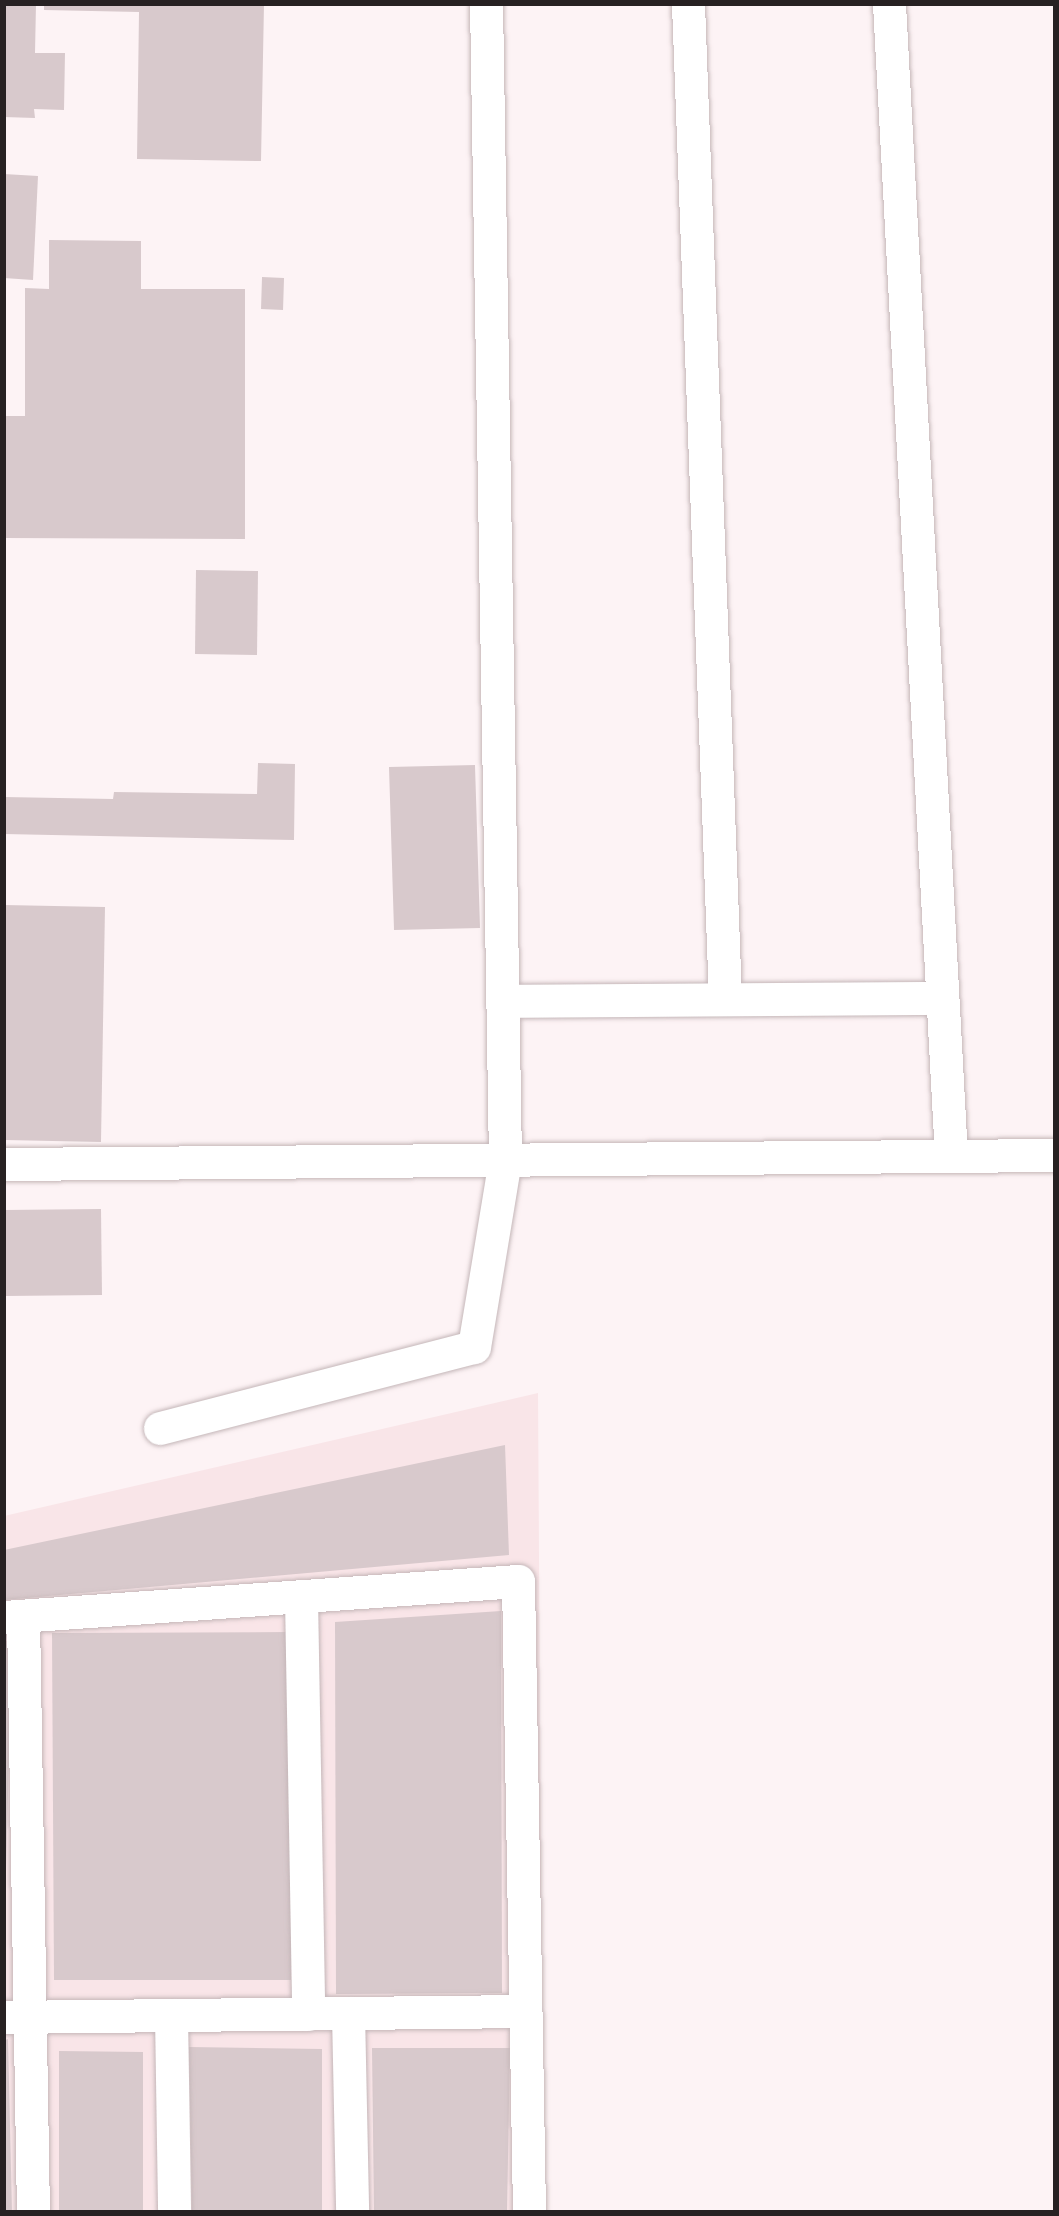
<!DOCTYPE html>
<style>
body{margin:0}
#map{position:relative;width:1059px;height:2216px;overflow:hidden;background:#fdf3f5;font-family:"Noto Sans",sans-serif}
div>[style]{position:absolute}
.built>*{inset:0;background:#f9e5e8}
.building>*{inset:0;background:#d8c9cc}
.roads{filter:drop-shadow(0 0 2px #c4b6b8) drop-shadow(0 0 2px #c4b6b8)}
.minor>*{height:33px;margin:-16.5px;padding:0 16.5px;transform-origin:16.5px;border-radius:16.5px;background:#fff}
span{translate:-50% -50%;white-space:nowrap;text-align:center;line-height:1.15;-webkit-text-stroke:4.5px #fff;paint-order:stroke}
.frame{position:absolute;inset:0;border:6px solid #272122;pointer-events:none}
</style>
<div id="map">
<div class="built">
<div style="clip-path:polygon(538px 1393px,543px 2211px,5px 2211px,4px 1516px)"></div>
</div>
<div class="building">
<div style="clip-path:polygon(4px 4px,36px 4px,35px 53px,65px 53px,64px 110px,34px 109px,35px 118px,4px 117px)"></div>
<div style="clip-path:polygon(44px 4px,264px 4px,261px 161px,137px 159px,139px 12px,44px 10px)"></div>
<div style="clip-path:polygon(4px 174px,38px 176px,33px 280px,4px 278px)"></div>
<div style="clip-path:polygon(49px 240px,141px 241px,141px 289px,245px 289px,245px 539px,4px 538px,4px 416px,25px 416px,25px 288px,49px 289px)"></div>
<div style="clip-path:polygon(262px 277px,284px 278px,283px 310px,261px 309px)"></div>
<div style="clip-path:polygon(196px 570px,258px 571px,257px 655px,195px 654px)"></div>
<div style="clip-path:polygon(258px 763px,295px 764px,294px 840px,4px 834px,4px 797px,113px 799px,114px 792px,257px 794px)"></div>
<div style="clip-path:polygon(475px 765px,480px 928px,394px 930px,389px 767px)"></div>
<div style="clip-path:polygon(4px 905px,105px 907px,101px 1142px,4px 1140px)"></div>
<div style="clip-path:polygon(101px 1209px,102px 1295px,5px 1296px,5px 1210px)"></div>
<div style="clip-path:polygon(505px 1445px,509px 1555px,4px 1600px,4px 1550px)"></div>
<div style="clip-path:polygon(501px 1611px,502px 1993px,336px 1994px,335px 1622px)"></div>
<div style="clip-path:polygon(290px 1632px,291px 1980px,54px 1980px,52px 1633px)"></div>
<div style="clip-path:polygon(4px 1641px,12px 1641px,6px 1872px,4px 1872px)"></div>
<div style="clip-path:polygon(8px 2039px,12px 2212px,5px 2212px,5px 2040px)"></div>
<div style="clip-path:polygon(189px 2047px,322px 2049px,322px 2212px,192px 2212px)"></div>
<div style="clip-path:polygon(372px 2048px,510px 2048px,507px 2212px,374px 2212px)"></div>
<div style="clip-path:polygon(59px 2051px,143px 2052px,143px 2212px,59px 2212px)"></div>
</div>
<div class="roads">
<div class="minor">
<div style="left:688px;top:4px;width:996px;rotate:87.87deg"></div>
<div style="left:889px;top:4px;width:1153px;rotate:86.92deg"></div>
<div style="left:503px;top:1001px;width:438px;rotate:-0.4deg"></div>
<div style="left:4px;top:1164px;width:1050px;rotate:-0.49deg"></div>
<div style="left:160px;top:1428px;width:324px;rotate:-14.5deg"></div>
<div style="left:474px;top:1347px;width:190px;rotate:-80.6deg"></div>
<div style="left:505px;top:1160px;width:1156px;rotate:-90.94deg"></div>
<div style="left:301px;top:1597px;width:417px;rotate:89deg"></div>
<div style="left:4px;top:1617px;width:515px;rotate:-4.01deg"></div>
<div style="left:518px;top:1581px;width:631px;rotate:89deg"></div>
<div style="left:23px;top:1617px;width:595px;rotate:89.04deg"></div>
<div style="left:348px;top:2013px;width:199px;rotate:88.8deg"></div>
<div style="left:171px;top:2015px;width:197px;rotate:89.1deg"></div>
<div style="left:4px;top:2017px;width:521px;rotate:-0.66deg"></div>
</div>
</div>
<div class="frame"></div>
</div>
